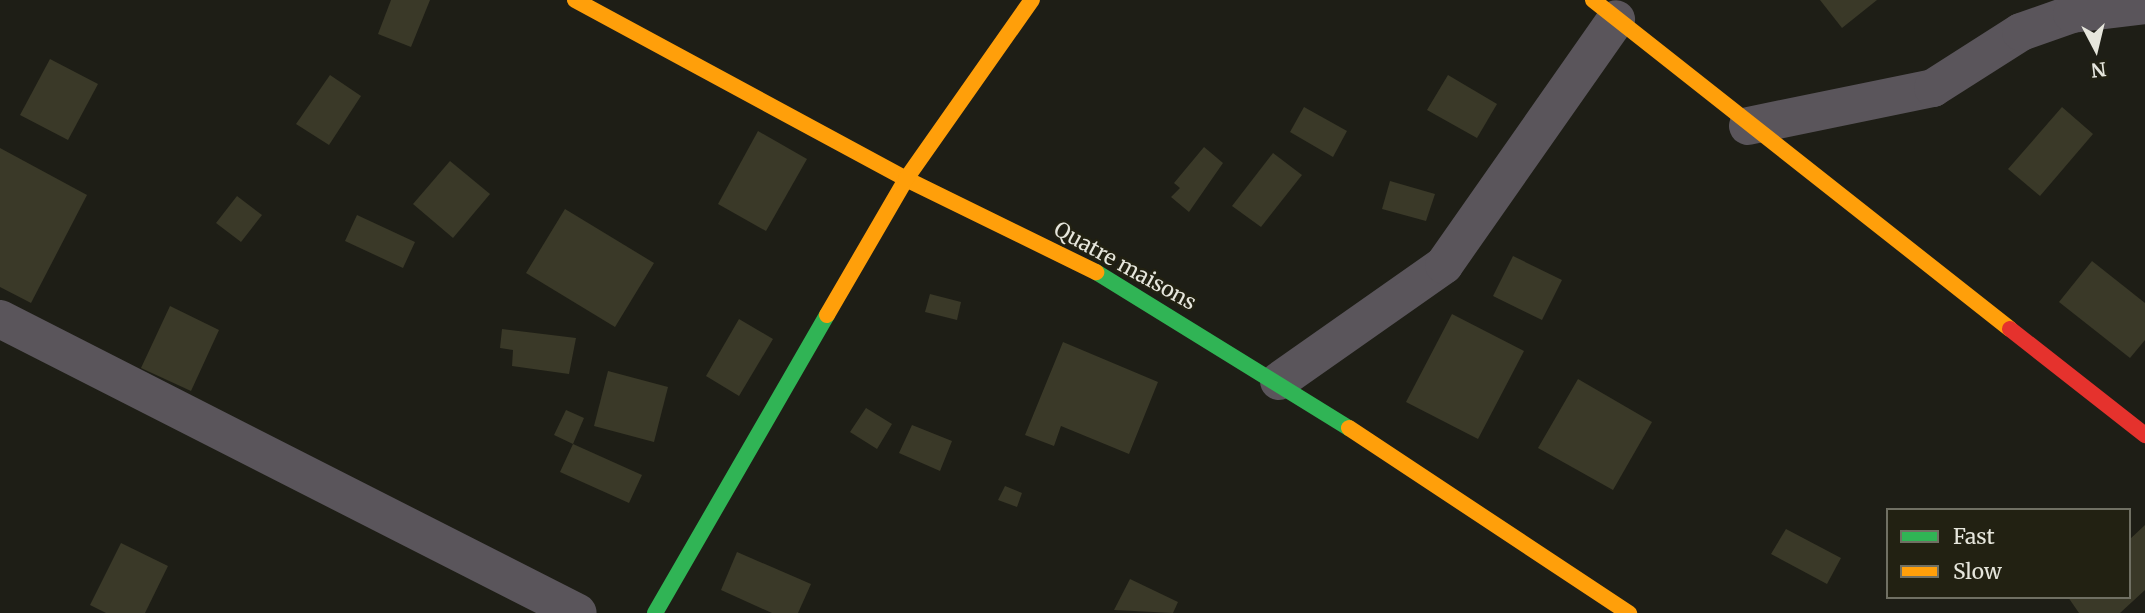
<!DOCTYPE html>
<style>
body{margin:0}
#map{position:relative;width:2145px;height:613px;overflow:hidden;background:#1e1e16;font-family:Merriweather,serif}
div>[style]{position:absolute}
.building>*{inset:0;background:#3a3928}
.street>*{height:38px;margin:-19px;padding:0 19px;transform-origin:19px;border-radius:19px;background:#5a555b}
.fast>*{height:16px;margin:-8px;padding:0 8px;transform-origin:8px;border-radius:8px;background:#30b455}
.slow>*{height:16px;margin:-8px;padding:0 8px;transform-origin:8px;border-radius:8px;background:#ff9f0a}
.jam>*{height:16px;margin:-8px;padding:0 8px;transform-origin:8px;border-radius:8px;background:#e5322d}
span{translate:-50% -50%;white-space:nowrap;text-align:center;line-height:1.15;-webkit-text-stroke:5px #222112;paint-order:stroke}
.street-label{font-size:21px;color:#e6e6dc}
.legend{position:absolute;left:1886px;top:508px;width:245px;height:91px;box-sizing:border-box;background:#222112;border:2px solid #707063;margin:0;padding:9px 12px;list-style:none;font-size:21px;color:#e6e6dc}
.legend li{display:flex;align-items:center;gap:14px;height:35px}
.legend b{width:35px;border:2px solid #707063}
.north{position:absolute;left:2061px;top:14px;width:70px;height:70px;-webkit-text-stroke:5px #222112;paint-order:stroke;rotate:173deg;font-size:19px;font-weight:700;line-height:28px;text-align:center;color:#e6e6dc}
.north::after{content:'';display:block;margin:auto;width:24px;height:32px;background:#e6e6dc;clip-path:polygon(50% 0,100% 100%,50% 72%,0 100%)}
</style>
<div id="map">
<div class="building">
<div style="clip-path:polygon(391px 0,430px 0,411px 47px,378px 34px)"></div>
<div style="clip-path:polygon(1820px 0,1877px 0,1842px 28px)"></div>
<div style="clip-path:polygon(50px 59px,98px 84px,68px 140px,20px 115px)"></div>
<div style="clip-path:polygon(330px 75px,361px 96px,329px 145px,296px 124px)"></div>
<div style="clip-path:polygon(1448px 75px,1497px 104px,1477px 138px,1427px 110px)"></div>
<div style="clip-path:polygon(1304px 107px,1347px 131px,1333px 157px,1290px 132px)"></div>
<div style="clip-path:polygon(2062px 107px,2093px 134px,2040px 196px,2008px 169px)"></div>
<div style="clip-path:polygon(758px 131px,807px 159px,766px 231px,718px 204px)"></div>
<div style="clip-path:polygon(1204px 147px,1223px 163px,1189px 212px,1171px 197px,1180px 188px,1174px 183px)"></div>
<div style="clip-path:polygon(0 148px,87px 195px,31px 303px,0 287px)"></div>
<div style="clip-path:polygon(1273px 153px,1302px 175px,1261px 227px,1232px 206px)"></div>
<div style="clip-path:polygon(450px 161px,490px 194px,453px 238px,413px 204px)"></div>
<div style="clip-path:polygon(1390px 181px,1435px 194px,1426px 221px,1382px 209px)"></div>
<div style="clip-path:polygon(237px 196px,262px 215px,241px 242px,216px 223px)"></div>
<div style="clip-path:polygon(565px 209px,654px 263px,615px 327px,526px 273px)"></div>
<div style="clip-path:polygon(357px 215px,415px 242px,403px 268px,345px 241px)"></div>
<div style="clip-path:polygon(1513px 256px,1562px 280px,1542px 320px,1493px 296px)"></div>
<div style="clip-path:polygon(2092px 261px,2145px 303px,2145px 340px,2130px 358px,2059px 302px)"></div>
<div style="clip-path:polygon(930px 294px,961px 302px,957px 320px,925px 312px)"></div>
<div style="clip-path:polygon(170px 306px,219px 330px,191px 391px,141px 368px)"></div>
<div style="clip-path:polygon(1452px 314px,1524px 351px,1478px 439px,1406px 402px)"></div>
<div style="clip-path:polygon(739px 319px,773px 339px,739px 396px,706px 376px)"></div>
<div style="clip-path:polygon(502px 329px,576px 338px,569px 374px,512px 366px,513px 350px,500px 348px)"></div>
<div style="clip-path:polygon(1063px 342px,1158px 382px,1129px 454px,1061px 426px,1054px 446px,1025px 435px)"></div>
<div style="clip-path:polygon(608px 371px,668px 387px,654px 442px,594px 426px)"></div>
<div style="clip-path:polygon(1578px 379px,1652px 422px,1613px 490px,1538px 448px)"></div>
<div style="clip-path:polygon(866px 408px,892px 424px,877px 449px,850px 432px)"></div>
<div style="clip-path:polygon(566px 410px,584px 418px,573px 444px,554px 435px)"></div>
<div style="clip-path:polygon(912px 425px,952px 441px,940px 471px,899px 453px)"></div>
<div style="clip-path:polygon(573px 444px,642px 475px,629px 503px,560px 472px)"></div>
<div style="clip-path:polygon(1005px 486px,1022px 493px,1017px 507px,998px 500px)"></div>
<div style="clip-path:polygon(2145px 525px,2145px 590px,2120px 613px,2079px 613px,2068px 597px,2129px 597px,2129px 540px)"></div>
<div style="clip-path:polygon(1786px 529px,1841px 558px,1827px 584px,1771px 554px)"></div>
<div style="clip-path:polygon(121px 543px,168px 566px,145px 613px,106px 613px,90px 605px)"></div>
<div style="clip-path:polygon(737px 552px,811px 584px,798px 613px,772px 613px,721px 590px)"></div>
<div style="clip-path:polygon(1130px 579px,1178px 602px,1173px 613px,1114px 610px)"></div>
</div>
<div class="street">
<div style="left:1748px;top:126px;width:189px;rotate:-11.6deg"></div>
<div style="left:1933px;top:88px;width:104px;rotate:-32.5deg"></div>
<div style="left:2021px;top:32px;width:54px;rotate:-19.4deg"></div>
<div style="left:2072px;top:14px;width:74px;rotate:-7deg"></div>
<div style="left:0;top:319px;width:648px;rotate:26.96deg"></div>
<div style="left:1279px;top:381px;width:202px;rotate:-35.1deg"></div>
<div style="left:1444px;top:265px;width:300px;rotate:-55deg"></div>
</div>
<div class="fast">
<div style="left:1096px;top:272px;width:297px;rotate:31.7deg"></div>
<div style="left:655px;top:613px;width:344px;rotate:-60deg"></div>
</div>
<div class="slow">
<div style="left:575px;top:0;width:376px;rotate:28.4deg"></div>
<div style="left:906px;top:179px;width:212px;rotate:26.1deg"></div>
<div style="left:1593px;top:0;width:531px;rotate:38.27deg"></div>
<div style="left:827px;top:315px;width:157px;rotate:-59.8deg"></div>
<div style="left:906px;top:179px;width:219px;rotate:-54.9deg"></div>
<div style="left:1349px;top:428px;width:336px;rotate:33.5deg"></div>
</div>
<div class="jam">
<div style="left:2010px;top:329px;width:172px;rotate:38.1deg"></div>
</div>
<div class="street-label">
<span style="left:1125px;top:266px;rotate:29deg">Quatre maisons</span>
</div>
<ul class="legend">
<li><b style="height:9px;background:#30b455"></b>Fast</li>
<li><b style="height:9px;background:#ff9f0a"></b>Slow</li>
</ul>
<div class="north">N</div>
</div>
